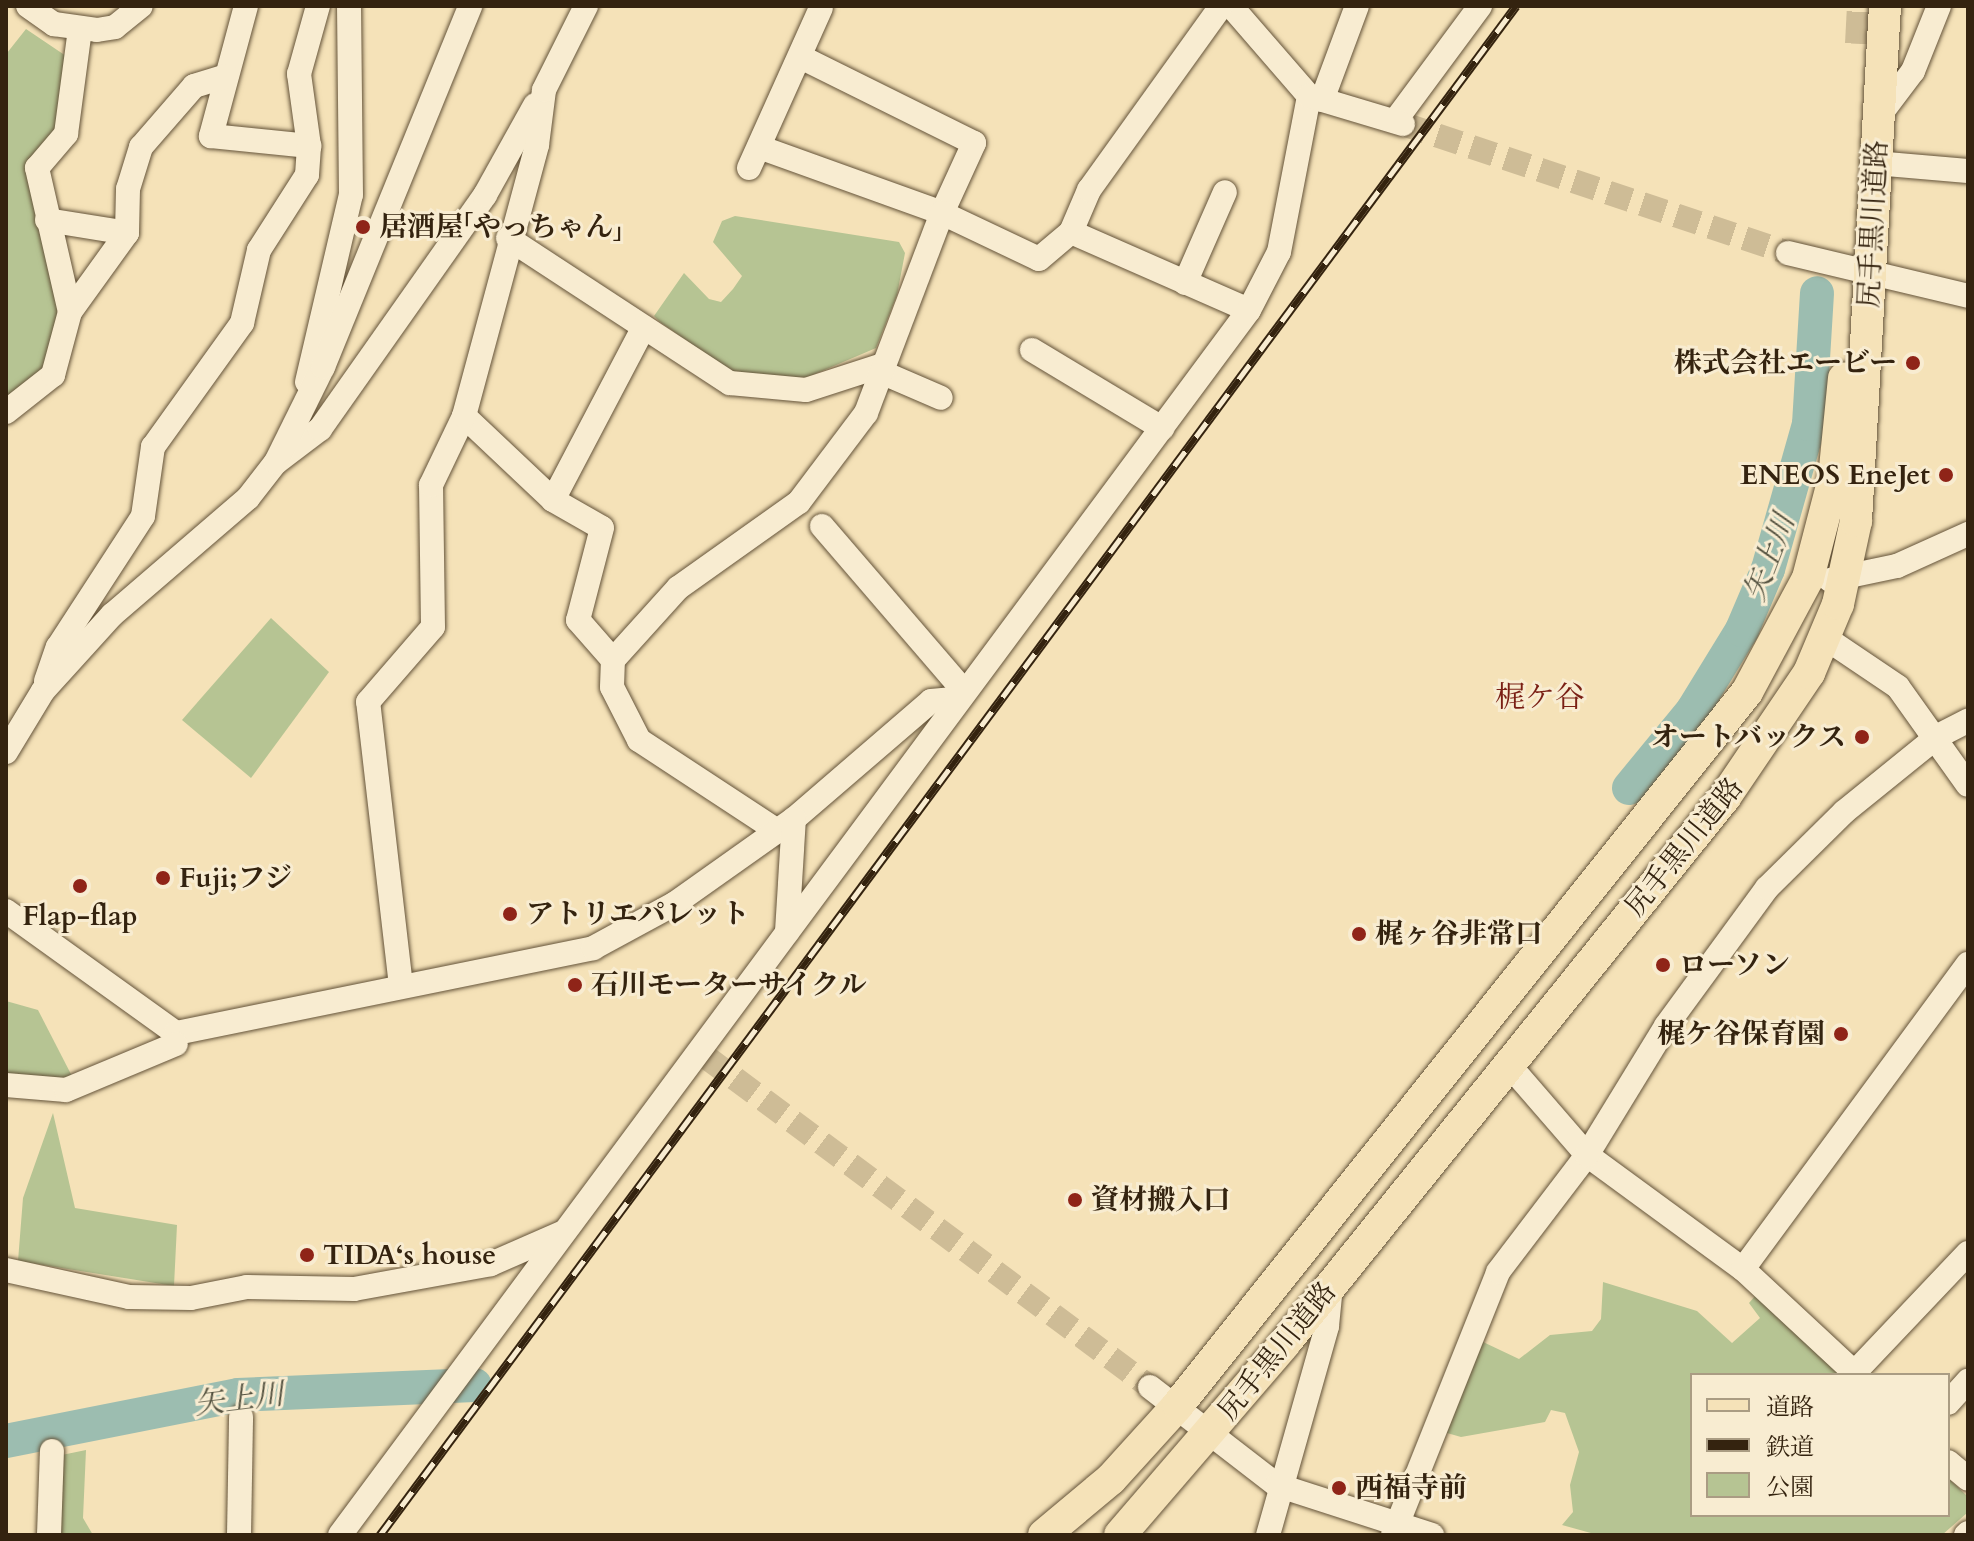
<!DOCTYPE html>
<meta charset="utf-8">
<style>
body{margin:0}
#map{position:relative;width:1974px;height:1541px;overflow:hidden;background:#f5e2b8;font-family:Cardo,"Noto Serif JP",serif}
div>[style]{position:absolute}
.green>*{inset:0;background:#b6c493}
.river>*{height:34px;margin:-17px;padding:0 17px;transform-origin:17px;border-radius:17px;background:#9cbdb0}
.minor-tunnel>*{height:24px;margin-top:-12px;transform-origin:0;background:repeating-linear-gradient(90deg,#cebc96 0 24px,transparent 0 36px)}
.major-tunnel>*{height:32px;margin-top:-16px;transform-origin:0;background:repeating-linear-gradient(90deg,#cebc96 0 32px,transparent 0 48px)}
.roads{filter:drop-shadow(0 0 2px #645339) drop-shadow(0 0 2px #645339)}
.minor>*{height:24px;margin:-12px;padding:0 12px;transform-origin:12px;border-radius:12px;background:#f8ecd1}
.major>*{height:32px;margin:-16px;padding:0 16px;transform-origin:16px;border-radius:16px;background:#f5e2b8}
.rail>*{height:9px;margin-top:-4.5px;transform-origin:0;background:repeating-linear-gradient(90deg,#f8ecd1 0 18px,#34230f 0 36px);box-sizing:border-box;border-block:2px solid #34230f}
.dots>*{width:22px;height:22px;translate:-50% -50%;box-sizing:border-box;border:4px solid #f8ecd1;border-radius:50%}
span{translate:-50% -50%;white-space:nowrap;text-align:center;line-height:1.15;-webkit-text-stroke:6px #f8ecd1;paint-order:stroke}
.street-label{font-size:28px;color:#34230f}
.poi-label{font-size:28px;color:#34230f;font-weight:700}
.left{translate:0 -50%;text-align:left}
.right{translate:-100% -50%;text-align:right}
.water-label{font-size:30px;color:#53513f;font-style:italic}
.neighbourhood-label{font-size:30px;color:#7a1f14}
.frame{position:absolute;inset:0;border:8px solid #34230f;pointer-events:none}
.legend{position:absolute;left:1690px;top:1373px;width:260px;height:144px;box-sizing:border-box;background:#f8ecd1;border:2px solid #aa9c83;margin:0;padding:10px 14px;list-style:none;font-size:24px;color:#34230f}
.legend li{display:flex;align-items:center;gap:16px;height:40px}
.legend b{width:40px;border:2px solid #aa9c83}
</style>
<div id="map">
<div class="green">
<div style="clip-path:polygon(26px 29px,66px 56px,59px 126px,44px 143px,62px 317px,53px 361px,6px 400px,7px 53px)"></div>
<div style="clip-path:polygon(735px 216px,899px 242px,905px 253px,897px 295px,876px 348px,801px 380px,737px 376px,660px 322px,654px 316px,684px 273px,709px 299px,721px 302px,733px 289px,742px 276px,713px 242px,722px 221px)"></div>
<div style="clip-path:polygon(271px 618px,329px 672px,251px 778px,182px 720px)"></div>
<div style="clip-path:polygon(6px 1001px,38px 1010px,74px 1080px,6px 1077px)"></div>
<div style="clip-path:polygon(53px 1113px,75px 1208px,177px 1225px,174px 1286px,18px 1261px,23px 1198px)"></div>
<div style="clip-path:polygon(1603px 1282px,1697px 1311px,1732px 1343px,1760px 1318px,1749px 1303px,1756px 1295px,1840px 1375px,1692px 1375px,1692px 1515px,1948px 1515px,1948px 1478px,1966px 1495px,1967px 1513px,1942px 1535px,1598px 1535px,1562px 1525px,1573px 1512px,1570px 1485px,1579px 1452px,1565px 1413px,1551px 1410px,1545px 1422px,1461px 1437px,1447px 1433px,1481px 1341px,1519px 1359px,1550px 1335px,1592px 1331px,1601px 1319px)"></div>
<div style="clip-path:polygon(86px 1450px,83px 1518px,93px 1535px,55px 1535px,57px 1456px)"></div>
</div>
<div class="river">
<div style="left:1629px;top:788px;width:101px;rotate:-50.6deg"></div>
<div style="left:1693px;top:710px;width:94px;rotate:-58.5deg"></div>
<div style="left:1742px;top:630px;width:66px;rotate:-66.9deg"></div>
<div style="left:1768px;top:569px;width:151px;rotate:-74.2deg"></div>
<div style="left:1809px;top:424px;width:131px;rotate:-86.5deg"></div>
<div style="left:6px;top:1441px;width:237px;rotate:-11.2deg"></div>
<div style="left:238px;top:1395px;width:237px;rotate:-2.4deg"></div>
</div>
<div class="minor-tunnel">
<div style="left:1403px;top:124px;width:406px;rotate:18.5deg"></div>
<div style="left:706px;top:1057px;width:553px;rotate:36.62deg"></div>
</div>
<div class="major-tunnel">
<div style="left:1861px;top:44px;width:38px;rotate:-87deg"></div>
</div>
<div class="roads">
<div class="minor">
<div style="left:28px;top:6px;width:32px;rotate:35deg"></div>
<div style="left:54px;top:24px;width:43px;rotate:7.9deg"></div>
<div style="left:97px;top:30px;width:18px;rotate:-9deg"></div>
<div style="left:115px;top:27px;width:33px;rotate:-39deg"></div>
<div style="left:246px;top:6px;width:135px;rotate:105.1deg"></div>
<div style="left:211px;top:136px;width:99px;rotate:5.8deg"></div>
<div style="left:309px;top:146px;width:73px;rotate:-97.9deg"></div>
<div style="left:299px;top:74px;width:71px;rotate:-74.4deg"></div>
<div style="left:1231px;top:6px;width:119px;rotate:49.1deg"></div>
<div style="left:1322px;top:100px;width:100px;rotate:-69.6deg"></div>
<div style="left:1879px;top:116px;width:56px;rotate:-52.9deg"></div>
<div style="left:1913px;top:71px;width:70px;rotate:-68.2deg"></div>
<div style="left:1395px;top:121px;width:143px;rotate:-53.5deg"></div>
<div style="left:759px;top:147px;width:195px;rotate:19.8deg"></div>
<div style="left:942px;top:213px;width:77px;rotate:-65.4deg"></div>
<div style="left:974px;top:143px;width:193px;rotate:-153.6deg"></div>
<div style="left:1875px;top:163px;width:93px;rotate:4.9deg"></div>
<div style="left:749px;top:168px;width:175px;rotate:-65.8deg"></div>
<div style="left:47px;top:220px;width:81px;rotate:9.2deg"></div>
<div style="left:127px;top:233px;width:44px;rotate:-88.7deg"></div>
<div style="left:128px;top:189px;width:44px;rotate:-72.8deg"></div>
<div style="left:141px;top:147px;width:81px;rotate:-49deg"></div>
<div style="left:194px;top:86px;width:34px;rotate:-17deg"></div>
<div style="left:1071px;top:232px;width:194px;rotate:23.7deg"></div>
<div style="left:508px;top:238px;width:265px;rotate:33.2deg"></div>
<div style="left:730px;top:383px;width:76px;rotate:5.3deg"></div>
<div style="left:806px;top:390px;width:81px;rotate:-18deg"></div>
<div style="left:1788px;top:253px;width:185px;rotate:13.4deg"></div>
<div style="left:1185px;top:283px;width:99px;rotate:-66.3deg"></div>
<div style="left:70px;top:312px;width:97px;rotate:-54.2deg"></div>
<div style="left:1032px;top:350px;width:152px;rotate:31deg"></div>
<div style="left:881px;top:372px;width:65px;rotate:23.4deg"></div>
<div style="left:307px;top:382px;width:192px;rotate:-76.8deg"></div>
<div style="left:351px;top:195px;width:189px;rotate:-90.6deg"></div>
<div style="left:6px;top:412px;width:60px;rotate:-38.2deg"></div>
<div style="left:53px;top:375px;width:65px;rotate:-74.9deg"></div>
<div style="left:70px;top:312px;width:148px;rotate:-102.9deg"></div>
<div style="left:37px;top:168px;width:45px;rotate:-49.5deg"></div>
<div style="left:66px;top:134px;width:106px;rotate:-82.4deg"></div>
<div style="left:464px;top:416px;width:122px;rotate:43.3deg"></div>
<div style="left:553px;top:500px;width:195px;rotate:-62.3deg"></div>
<div style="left:278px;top:461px;width:53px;rotate:-37.3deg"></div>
<div style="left:320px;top:429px;width:286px;rotate:-54.8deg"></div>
<div style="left:485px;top:195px;width:103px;rotate:-60.9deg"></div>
<div style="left:553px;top:500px;width:56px;rotate:29.7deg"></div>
<div style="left:602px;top:528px;width:95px;rotate:104.6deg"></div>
<div style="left:578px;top:620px;width:53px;rotate:48.8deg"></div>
<div style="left:822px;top:526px;width:215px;rotate:49.3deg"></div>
<div style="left:1830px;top:580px;width:68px;rotate:-11.8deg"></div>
<div style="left:1897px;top:566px;width:78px;rotate:-24.3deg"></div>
<div style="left:1824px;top:637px;width:89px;rotate:34deg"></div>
<div style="left:1898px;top:687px;width:120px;rotate:54.5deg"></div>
<div style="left:46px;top:681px;width:36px;rotate:-71deg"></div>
<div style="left:58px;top:647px;width:156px;rotate:-57deg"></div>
<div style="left:143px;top:516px;width:70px;rotate:-81.8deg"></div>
<div style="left:153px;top:447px;width:153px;rotate:-54.3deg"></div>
<div style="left:242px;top:323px;width:75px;rotate:-76.9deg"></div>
<div style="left:259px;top:250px;width:89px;rotate:-57.4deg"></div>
<div style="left:307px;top:175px;width:29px;rotate:-86deg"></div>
<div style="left:6px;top:752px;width:71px;rotate:-58.8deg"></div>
<div style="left:43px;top:691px;width:103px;rotate:-47.8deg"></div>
<div style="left:112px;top:615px;width:179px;rotate:-40.7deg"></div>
<div style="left:248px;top:498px;width:46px;rotate:-52.1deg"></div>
<div style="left:276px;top:462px;width:106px;rotate:-63.7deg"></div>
<div style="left:323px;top:367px;width:390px;rotate:-67.8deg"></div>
<div style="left:776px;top:830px;width:164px;rotate:-146.7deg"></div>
<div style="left:639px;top:740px;width:59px;rotate:-117deg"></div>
<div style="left:612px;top:687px;width:27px;rotate:-88deg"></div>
<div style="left:613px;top:660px;width:97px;rotate:-47.9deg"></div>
<div style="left:678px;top:588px;width:148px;rotate:-35.4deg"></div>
<div style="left:799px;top:502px;width:111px;rotate:-53deg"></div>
<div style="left:866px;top:413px;width:214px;rotate:-69.2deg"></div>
<div style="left:942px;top:213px;width:107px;rotate:25.4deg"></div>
<div style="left:1039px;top:259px;width:42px;rotate:-40.2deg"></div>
<div style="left:1071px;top:232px;width:46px;rotate:-66.8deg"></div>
<div style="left:1089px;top:190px;width:226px;rotate:-54.3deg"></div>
<div style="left:6px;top:911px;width:209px;rotate:35.7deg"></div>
<div style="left:176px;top:1033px;width:426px;rotate:-11.5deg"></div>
<div style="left:593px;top:948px;width:92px;rotate:-28.5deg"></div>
<div style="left:674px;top:904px;width:147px;rotate:-35.3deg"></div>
<div style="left:794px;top:819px;width:181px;rotate:-40.7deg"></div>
<div style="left:931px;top:701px;width:25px;rotate:-5deg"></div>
<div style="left:787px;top:932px;width:113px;rotate:-86.5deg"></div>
<div style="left:401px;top:986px;width:286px;rotate:-96.6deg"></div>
<div style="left:368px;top:702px;width:99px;rotate:-49.1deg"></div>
<div style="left:433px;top:627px;width:142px;rotate:-90.8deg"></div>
<div style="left:431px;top:485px;width:76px;rotate:-64.4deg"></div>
<div style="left:464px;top:416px;width:281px;rotate:-74.9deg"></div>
<div style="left:537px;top:145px;width:55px;rotate:-82.7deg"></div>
<div style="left:544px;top:90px;width:94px;rotate:-63.4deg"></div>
<div style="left:1509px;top:1065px;width:119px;rotate:49.1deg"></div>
<div style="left:1587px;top:1155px;width:193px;rotate:36.2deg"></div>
<div style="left:1743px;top:1269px;width:156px;rotate:42.9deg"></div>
<div style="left:6px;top:1085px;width:60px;rotate:4.8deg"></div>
<div style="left:66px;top:1090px;width:119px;rotate:-22.7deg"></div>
<div style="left:1743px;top:1269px;width:379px;rotate:-53.6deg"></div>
<div style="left:6px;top:1270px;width:126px;rotate:12.4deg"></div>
<div style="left:129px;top:1297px;width:62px;rotate:0.9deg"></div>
<div style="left:191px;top:1298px;width:57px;rotate:-11.1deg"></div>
<div style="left:247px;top:1287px;width:107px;rotate:1.1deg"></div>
<div style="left:354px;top:1289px;width:139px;rotate:-10.3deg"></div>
<div style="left:491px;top:1264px;width:77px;rotate:-23.6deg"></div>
<div style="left:1855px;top:1372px;width:164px;rotate:-46.5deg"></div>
<div style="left:1150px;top:1387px;width:160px;rotate:37.7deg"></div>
<div style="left:1277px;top:1485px;width:163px;rotate:17.9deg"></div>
<div style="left:1948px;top:1403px;width:30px;rotate:-48deg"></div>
<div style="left:1948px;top:1462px;width:26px;rotate:40deg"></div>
<div style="left:49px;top:1535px;width:84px;rotate:-88deg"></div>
<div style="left:239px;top:1535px;width:118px;rotate:-89deg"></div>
<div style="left:340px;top:1535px;width:1525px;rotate:-53.42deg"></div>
<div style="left:1249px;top:310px;width:65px;rotate:-62.7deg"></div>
<div style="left:1279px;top:252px;width:159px;rotate:-79.1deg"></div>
<div style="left:1309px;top:96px;width:98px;rotate:16.6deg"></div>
<div style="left:1268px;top:1535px;width:217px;rotate:-74.2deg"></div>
<div style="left:1327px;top:1326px;width:40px;rotate:-84.3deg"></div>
<div style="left:1393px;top:1535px;width:283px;rotate:-68.2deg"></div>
<div style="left:1498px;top:1272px;width:147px;rotate:-52.7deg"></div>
<div style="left:1587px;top:1155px;width:151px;rotate:-58.5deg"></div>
<div style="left:1666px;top:1026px;width:171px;rotate:-53.8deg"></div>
<div style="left:1767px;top:888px;width:108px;rotate:-44.6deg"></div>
<div style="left:1844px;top:812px;width:121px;rotate:-39deg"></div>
<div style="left:1938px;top:736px;width:34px;rotate:-27deg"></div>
<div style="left:1966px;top:1535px;width:3px;rotate:-45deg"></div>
</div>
<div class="major">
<div style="left:1044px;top:1535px;width:87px;rotate:-39.9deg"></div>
<div style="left:1111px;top:1479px;width:100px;rotate:-47.8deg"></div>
<div style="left:1178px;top:1405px;width:912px;rotate:-51.41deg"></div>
<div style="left:1747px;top:692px;width:129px;rotate:-61.8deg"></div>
<div style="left:1808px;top:578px;width:103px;rotate:-75.4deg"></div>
<div style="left:1834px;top:478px;width:100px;rotate:-84.3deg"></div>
<div style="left:1120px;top:1535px;width:252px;rotate:-49.3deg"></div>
<div style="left:1284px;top:1344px;width:703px;rotate:-51.12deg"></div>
<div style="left:1725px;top:797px;width:150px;rotate:-55.9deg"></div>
<div style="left:1809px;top:673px;width:75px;rotate:-67.2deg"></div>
<div style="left:1838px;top:604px;width:85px;rotate:-77.8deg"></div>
<div style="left:1856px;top:521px;width:516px;rotate:-86.78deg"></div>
</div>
</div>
<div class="rail">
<div style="left:380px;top:1535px;width:1905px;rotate:-53.39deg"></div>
</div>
<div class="dots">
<div style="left:363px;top:227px;background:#8f2418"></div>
<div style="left:1913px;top:363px;background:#8f2418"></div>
<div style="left:1946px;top:475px;background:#8f2418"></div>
<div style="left:1862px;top:737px;background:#8f2418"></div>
<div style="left:163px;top:878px;background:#8f2418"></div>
<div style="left:80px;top:886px;background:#8f2418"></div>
<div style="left:510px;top:914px;background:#8f2418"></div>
<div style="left:1359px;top:934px;background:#8f2418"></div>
<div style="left:1663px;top:965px;background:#8f2418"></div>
<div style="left:575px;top:985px;background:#8f2418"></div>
<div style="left:1841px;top:1034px;background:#8f2418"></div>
<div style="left:1075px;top:1200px;background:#8f2418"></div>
<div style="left:307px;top:1255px;background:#8f2418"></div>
<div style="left:1339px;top:1488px;background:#8f2418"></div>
</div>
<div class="street-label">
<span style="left:1873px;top:224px;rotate:-87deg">尻手黒川道路</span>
<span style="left:1684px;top:847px;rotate:-51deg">尻手黒川道路</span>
<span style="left:1277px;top:1351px;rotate:-51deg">尻手黒川道路</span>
</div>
<div class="poi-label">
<span class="left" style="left:379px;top:227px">居酒屋「やっちゃん」</span>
<span class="right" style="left:1897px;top:363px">株式会社エービー</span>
<span class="right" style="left:1930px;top:475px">ENEOS EneJet</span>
<span class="right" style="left:1846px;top:737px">オートバックス</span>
<span class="left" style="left:179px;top:878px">Fuji;フジ</span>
<span class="left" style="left:526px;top:914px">アトリエパレット</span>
<span style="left:80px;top:916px">Flap-flap</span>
<span class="left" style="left:1375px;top:934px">梶ヶ谷非常口</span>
<span class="left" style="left:1679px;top:965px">ローソン</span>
<span class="left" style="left:591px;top:985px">石川モーターサイクル</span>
<span class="right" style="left:1825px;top:1034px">梶ケ谷保育園</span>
<span class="left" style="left:1091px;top:1200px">資材搬入口</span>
<span class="left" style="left:323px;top:1255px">TIDA‘s house</span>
<span class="left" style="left:1355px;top:1488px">西福寺前</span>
</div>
<div class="water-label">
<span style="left:1770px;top:558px;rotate:-69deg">矢上川</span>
<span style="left:239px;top:1400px;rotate:-7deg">矢上川</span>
</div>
<div class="neighbourhood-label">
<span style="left:1540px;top:698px">梶ケ谷</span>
</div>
<div class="frame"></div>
<ul class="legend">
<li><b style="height:10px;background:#f5e2b8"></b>道路</li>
<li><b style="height:10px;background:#34230f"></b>鉄道</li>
<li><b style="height:22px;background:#b6c493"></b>公園</li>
</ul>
</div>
